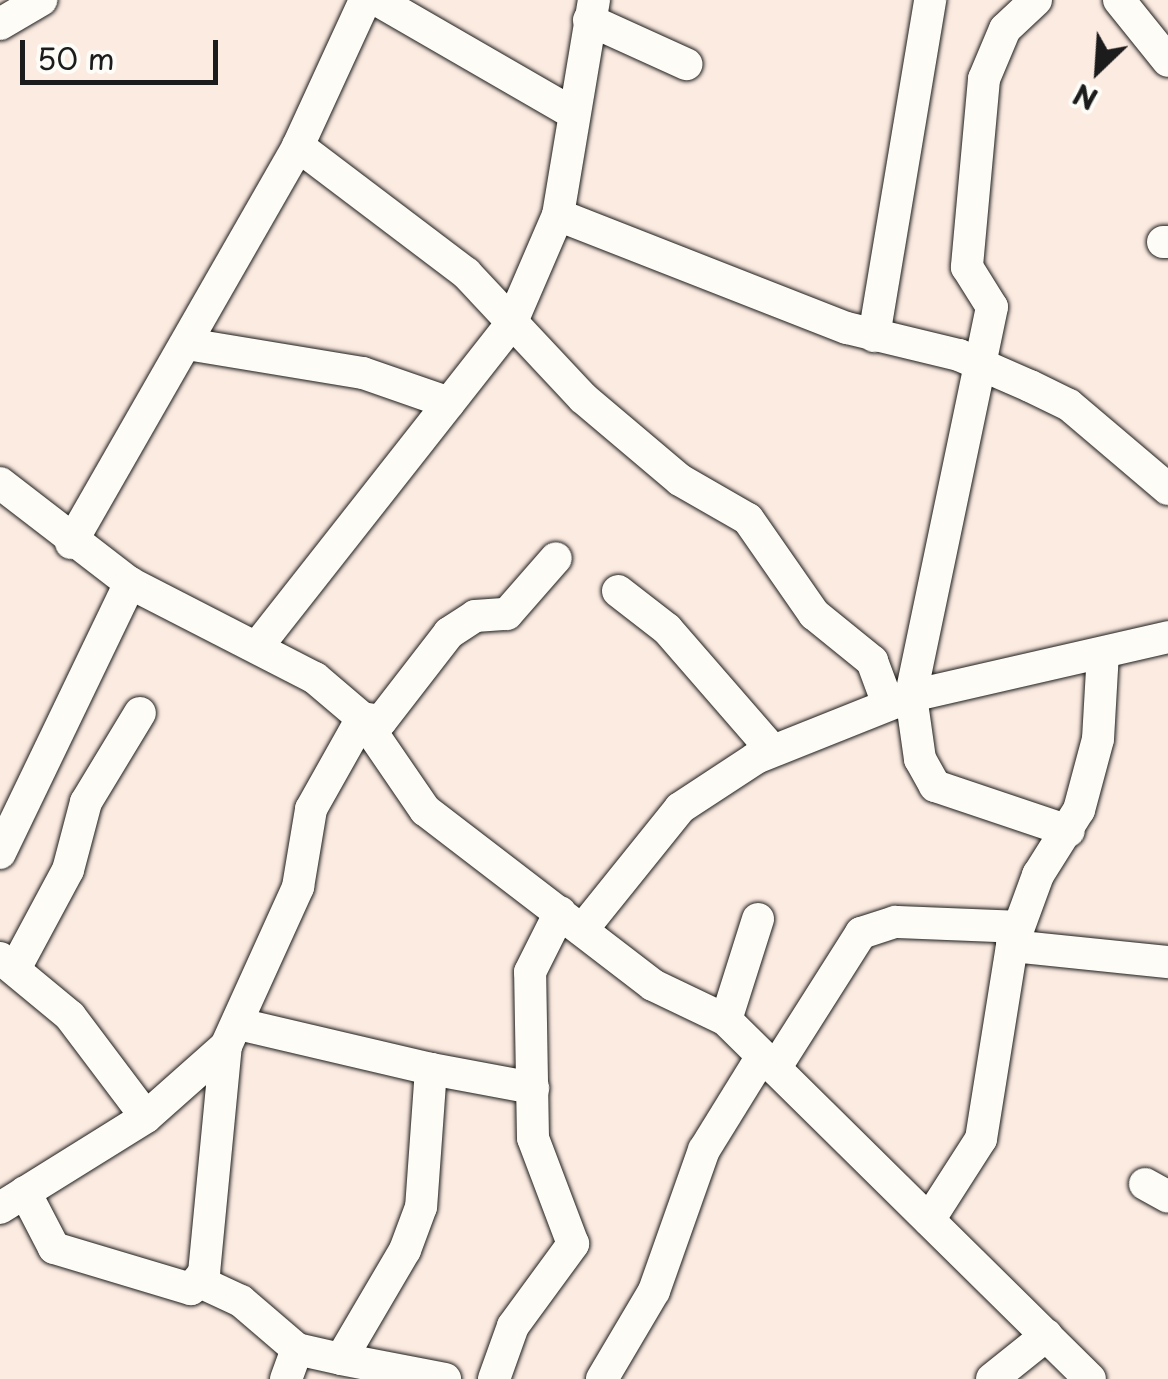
<!DOCTYPE html>
<style>
body{margin:0}
#map{position:relative;width:1168px;height:1379px;overflow:hidden;background:#fcebe1;font-family:"Playpen Sans",sans-serif}
div>[style]{position:absolute}
.roads{filter:drop-shadow(0 0 2px #1c1c1c) drop-shadow(0 0 2px #1c1c1c)}
.minor>*{height:32px;margin:-16px;padding:0 16px;transform-origin:16px;border-radius:16px;background:#fdfcf7}
span{translate:-50% -50%;white-space:nowrap;text-align:center;line-height:1.15;-webkit-text-stroke:9px #fdfcf7;paint-order:stroke}
.north{position:absolute;left:1048px;top:20px;width:100px;height:100px;-webkit-text-stroke:8px #fdfcf7;paint-order:stroke;rotate:205deg;font-size:28px;font-weight:700;line-height:40px;text-align:center;color:#1c1c1c}
.north::after{content:'';display:block;margin:auto;width:35px;height:45px;background:#1c1c1c;clip-path:polygon(50% 0,100% 100%,50% 72%,0 100%)}
.scale{position:absolute;left:20px;top:40px;width:198px;height:45px;box-sizing:border-box;border:5px solid #1c1c1c;border-top:0;padding-left:12px;font-size:30px;line-height:35px;white-space:nowrap;color:#1c1c1c;-webkit-text-stroke:8px #fdfcf7;paint-order:stroke}
</style>
<div id="map">
<div class="roads">
<div class="minor">
<div style="left:377px;top:0;width:222px;rotate:30deg"></div>
<div style="left:1036px;top:0;width:42px;rotate:136.9deg"></div>
<div style="left:1005px;top:29px;width:54px;rotate:112.8deg"></div>
<div style="left:984px;top:79px;width:189px;rotate:95.2deg"></div>
<div style="left:967px;top:267px;width:47px;rotate:58deg"></div>
<div style="left:992px;top:307px;width:397px;rotate:101.8deg"></div>
<div style="left:911px;top:696px;width:64px;rotate:81.9deg"></div>
<div style="left:920px;top:759px;width:31px;rotate:61deg"></div>
<div style="left:935px;top:786px;width:141px;rotate:18.6deg"></div>
<div style="left:1119px;top:0;width:78px;rotate:51.2deg"></div>
<div style="left:589px;top:20px;width:107px;rotate:24.4deg"></div>
<div style="left:0;top:24px;width:48px;rotate:-30.3deg"></div>
<div style="left:298px;top:146px;width:161px;rotate:-65.3deg"></div>
<div style="left:558px;top:215px;width:218px;rotate:-80.5deg"></div>
<div style="left:1163px;top:242px;width:5px"></div>
<div style="left:874px;top:336px;width:341px;rotate:-80.5deg"></div>
<div style="left:187px;top:344px;width:178px;rotate:9.4deg"></div>
<div style="left:363px;top:373px;width:91px;rotate:19.2deg"></div>
<div style="left:0;top:483px;width:164px;rotate:37.6deg"></div>
<div style="left:130px;top:583px;width:208px;rotate:27.2deg"></div>
<div style="left:315px;top:678px;width:62px;rotate:40.4deg"></div>
<div style="left:362px;top:718px;width:112px;rotate:55.6deg"></div>
<div style="left:425px;top:810px;width:287px;rotate:37.5deg"></div>
<div style="left:653px;top:985px;width:81px;rotate:25.6deg"></div>
<div style="left:726px;top:1020px;width:511px;rotate:44.6deg"></div>
<div style="left:71px;top:543px;width:457px;rotate:-60.2deg"></div>
<div style="left:298px;top:146px;width:211px;rotate:37.1deg"></div>
<div style="left:466px;top:273px;width:171px;rotate:46.9deg"></div>
<div style="left:583px;top:398px;width:127px;rotate:40.2deg"></div>
<div style="left:680px;top:480px;width:78px;rotate:29.8deg"></div>
<div style="left:748px;top:519px;width:116px;rotate:55.2deg"></div>
<div style="left:814px;top:614px;width:75px;rotate:39deg"></div>
<div style="left:872px;top:661px;width:46px;rotate:69.6deg"></div>
<div style="left:618px;top:591px;width:62px;rotate:37.8deg"></div>
<div style="left:667px;top:629px;width:160px;rotate:49deg"></div>
<div style="left:257px;top:647px;width:411px;rotate:-51.8deg"></div>
<div style="left:511px;top:324px;width:119px;rotate:-66.7deg"></div>
<div style="left:558px;top:215px;width:310px;rotate:21.4deg"></div>
<div style="left:847px;top:328px;width:115px;rotate:13.6deg"></div>
<div style="left:959px;top:355px;width:77px;rotate:23.6deg"></div>
<div style="left:1030px;top:386px;width:43px;rotate:26deg"></div>
<div style="left:1069px;top:405px;width:130px;rotate:40.3deg"></div>
<div style="left:0;top:853px;width:300px;rotate:-64.3deg"></div>
<div style="left:582px;top:930px;width:156px;rotate:-51.2deg"></div>
<div style="left:680px;top:808px;width:91px;rotate:-33.3deg"></div>
<div style="left:756px;top:758px;width:167px;rotate:-21.8deg"></div>
<div style="left:911px;top:696px;width:264px;rotate:-12.9deg"></div>
<div style="left:1012px;top:946px;width:157px;rotate:5.9deg"></div>
<div style="left:0;top:958px;width:91px;rotate:39.6deg"></div>
<div style="left:70px;top:1016px;width:126px;rotate:53deg"></div>
<div style="left:17px;top:965px;width:108px;rotate:-61.8deg"></div>
<div style="left:68px;top:870px;width:70px;rotate:-75.2deg"></div>
<div style="left:86px;top:802px;width:104px;rotate:-58.8deg"></div>
<div style="left:726px;top:1020px;width:106px;rotate:-72.4deg"></div>
<div style="left:239px;top:1024px;width:197px;rotate:13.2deg"></div>
<div style="left:431px;top:1069px;width:138px;rotate:94.1deg"></div>
<div style="left:421px;top:1207px;width:46px;rotate:110.4deg"></div>
<div style="left:405px;top:1250px;width:126px;rotate:120.4deg"></div>
<div style="left:341px;top:1359px;width:45px;rotate:-167.2deg"></div>
<div style="left:297px;top:1349px;width:32px;rotate:110deg"></div>
<div style="left:776px;top:1067px;width:159px;rotate:-57.6deg"></div>
<div style="left:861px;top:933px;width:36px;rotate:-18deg"></div>
<div style="left:895px;top:922px;width:123px;rotate:2.3deg"></div>
<div style="left:431px;top:1069px;width:104px;rotate:10.6deg"></div>
<div style="left:1145px;top:1184px;width:26px;rotate:29deg"></div>
<div style="left:25px;top:1192px;width:63px;rotate:62.6deg"></div>
<div style="left:54px;top:1248px;width:143px;rotate:16.7deg"></div>
<div style="left:191px;top:1289px;width:21px;rotate:-51deg"></div>
<div style="left:204px;top:1273px;width:228px;rotate:-84.5deg"></div>
<div style="left:0;top:1208px;width:172px;rotate:-31.9deg"></div>
<div style="left:146px;top:1117px;width:107px;rotate:-41.6deg"></div>
<div style="left:226px;top:1046px;width:175px;rotate:-65.6deg"></div>
<div style="left:298px;top:887px;width:79px;rotate:-80.5deg"></div>
<div style="left:311px;top:809px;width:104px;rotate:-60.7deg"></div>
<div style="left:362px;top:718px;width:19px;rotate:9deg"></div>
<div style="left:381px;top:721px;width:111px;rotate:-52.3deg"></div>
<div style="left:449px;top:633px;width:31px;rotate:-33deg"></div>
<div style="left:475px;top:616px;width:32px;rotate:-4deg"></div>
<div style="left:507px;top:614px;width:74px;rotate:-48.8deg"></div>
<div style="left:929px;top:1220px;width:96px;rotate:-57.3deg"></div>
<div style="left:981px;top:1139px;width:195px;rotate:-80.9deg"></div>
<div style="left:1012px;top:946px;width:76px;rotate:-69.9deg"></div>
<div style="left:1038px;top:875px;width:77px;rotate:-57.8deg"></div>
<div style="left:1079px;top:810px;width:73px;rotate:-75deg"></div>
<div style="left:1098px;top:739px;width:86px;rotate:-86.7deg"></div>
<div style="left:200px;top:1282px;width:45px;rotate:24.9deg"></div>
<div style="left:241px;top:1301px;width:74px;rotate:40.6deg"></div>
<div style="left:341px;top:1359px;width:106px;rotate:10.9deg"></div>
<div style="left:494px;top:1379px;width:56px;rotate:-70.3deg"></div>
<div style="left:513px;top:1326px;width:102px;rotate:-53.8deg"></div>
<div style="left:573px;top:1244px;width:113px;rotate:-110.7deg"></div>
<div style="left:533px;top:1138px;width:166px;rotate:-91deg"></div>
<div style="left:530px;top:972px;width:67px;rotate:-63.4deg"></div>
<div style="left:602px;top:1379px;width:102px;rotate:-59.4deg"></div>
<div style="left:654px;top:1291px;width:150px;rotate:-70.5deg"></div>
<div style="left:704px;top:1150px;width:110px;rotate:-58.3deg"></div>
<div style="left:992px;top:1379px;width:70px;rotate:-38.7deg"></div>
</div>
</div>
<div class="north">N</div>
<div class="scale">50 m</div>
</div>
